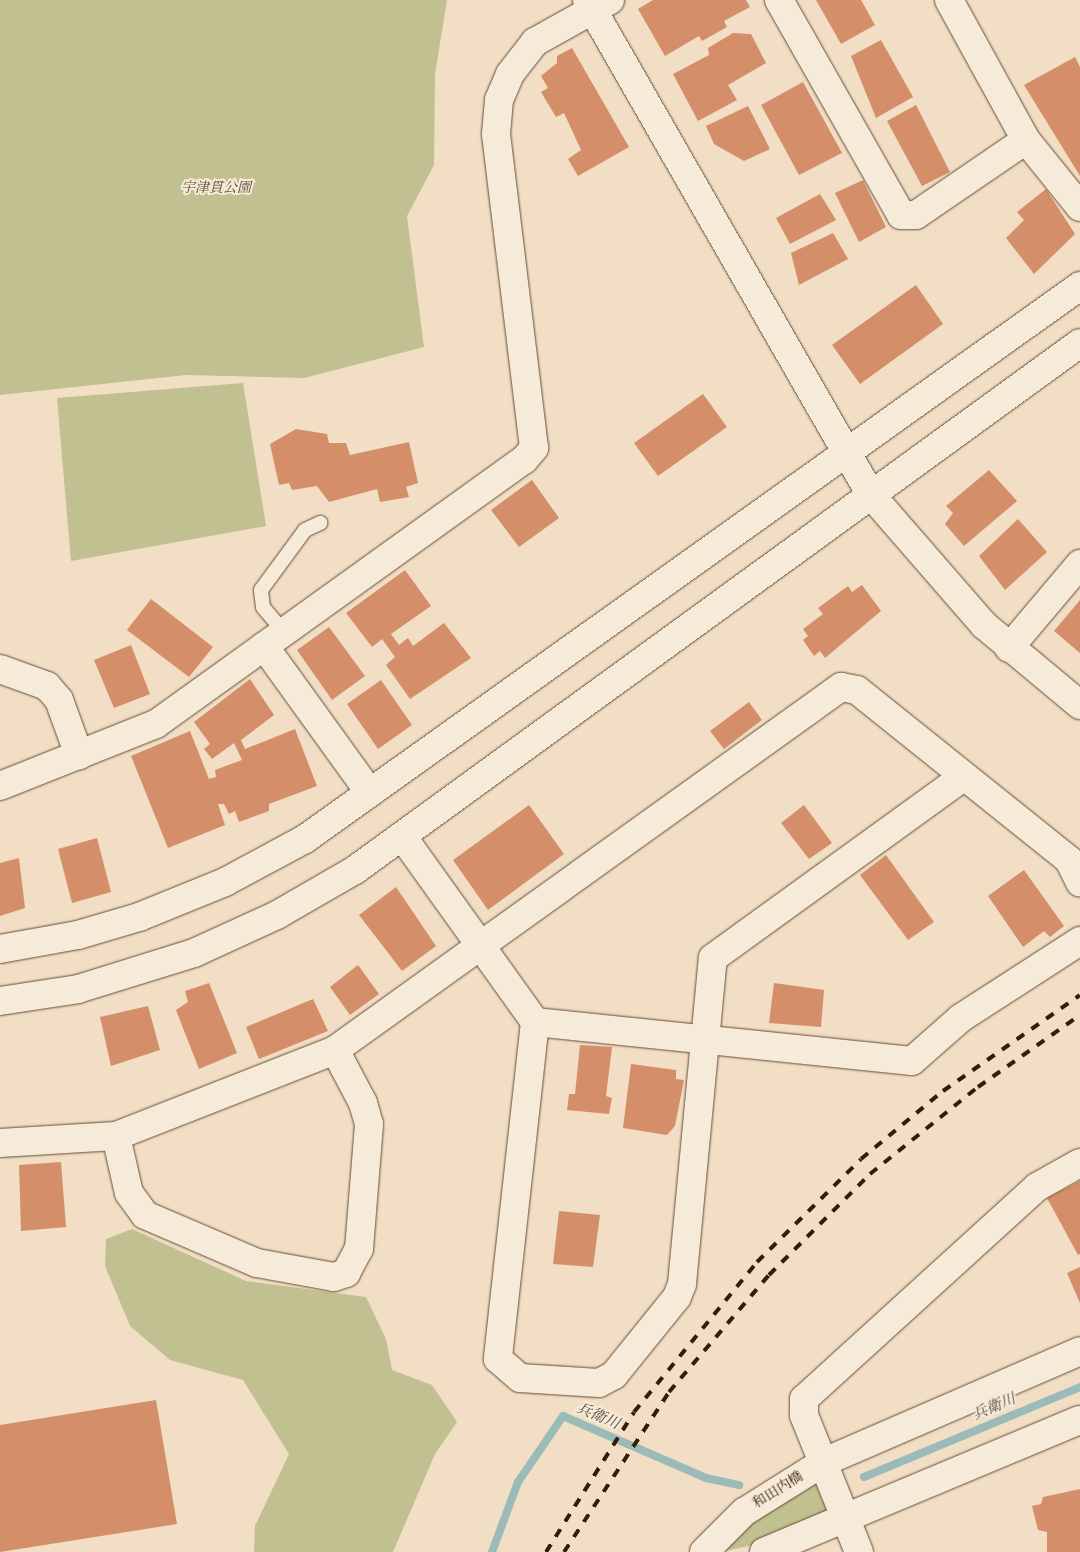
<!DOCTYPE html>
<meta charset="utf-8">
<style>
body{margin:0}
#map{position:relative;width:1080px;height:1552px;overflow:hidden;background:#f1dec4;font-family:"IM FELL Great Primer","Noto Serif JP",serif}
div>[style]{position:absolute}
.green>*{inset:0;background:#c0c090}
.stream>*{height:8px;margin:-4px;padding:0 4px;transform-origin:4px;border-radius:4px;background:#9bbbb9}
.building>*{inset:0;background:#d48e69}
.roads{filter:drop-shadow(0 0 1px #654c36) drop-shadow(0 0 1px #654c36)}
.service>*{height:14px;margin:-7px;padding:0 7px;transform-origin:7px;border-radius:7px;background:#f6ead9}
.minor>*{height:28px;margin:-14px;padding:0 14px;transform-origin:14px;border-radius:14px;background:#f6ead9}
.tertiary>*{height:28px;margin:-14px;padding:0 14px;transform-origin:14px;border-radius:14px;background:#f6ead9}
.rail>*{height:4px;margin-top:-2px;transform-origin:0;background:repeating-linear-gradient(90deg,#361b07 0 9px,transparent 0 18px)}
span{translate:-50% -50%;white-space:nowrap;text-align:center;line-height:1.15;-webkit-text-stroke:4px #f6ead9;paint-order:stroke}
.park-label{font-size:14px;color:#5f4d30;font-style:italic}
.street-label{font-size:14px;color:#361b07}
.water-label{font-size:15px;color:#544b3c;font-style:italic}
</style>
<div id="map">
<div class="green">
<div style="clip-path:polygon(0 0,447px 0,435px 74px,434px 165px,407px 216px,424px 347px,304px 378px,186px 375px,0 395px)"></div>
<div style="clip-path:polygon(243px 383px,266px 526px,71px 561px,57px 398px)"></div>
<div style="clip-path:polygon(132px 1229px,246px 1281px,366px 1297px,386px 1339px,392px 1370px,432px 1385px,457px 1422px,435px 1454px,393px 1552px,254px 1552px,255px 1526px,289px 1454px,243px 1380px,170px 1360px,130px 1326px,105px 1266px,106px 1239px)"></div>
<div style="clip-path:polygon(814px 1481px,829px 1515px,758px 1544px,720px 1552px,733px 1532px)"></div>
</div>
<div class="stream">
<div style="left:864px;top:1477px;width:234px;rotate:-22.6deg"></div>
<div style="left:492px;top:1552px;width:75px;rotate:-69.6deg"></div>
<div style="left:518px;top:1482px;width:80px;rotate:-55.7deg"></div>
<div style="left:563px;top:1416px;width:156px;rotate:23.4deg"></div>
<div style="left:706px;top:1478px;width:34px;rotate:12deg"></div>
</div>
<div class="building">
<div style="clip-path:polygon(653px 0,746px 0,750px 7px,724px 21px,727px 27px,702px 41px,699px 36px,665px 56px,638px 9px)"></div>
<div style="clip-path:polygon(816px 0,861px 0,875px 25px,841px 44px)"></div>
<div style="clip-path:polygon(733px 33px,751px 34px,766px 63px,728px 85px,737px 100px,698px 121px,673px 74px,709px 55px,708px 48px)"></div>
<div style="clip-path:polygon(881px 40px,913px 97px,876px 118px,851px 56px)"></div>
<div style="clip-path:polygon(572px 48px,629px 147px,578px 176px,568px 159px,581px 150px,564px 113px,556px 117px,541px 92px,548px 88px,541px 76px,557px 63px,557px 56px)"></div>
<div style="clip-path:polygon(1075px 57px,1080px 67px,1080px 176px,1024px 85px)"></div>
<div style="clip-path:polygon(803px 82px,842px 153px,799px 175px,761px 105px)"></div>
<div style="clip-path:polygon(916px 105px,950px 172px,922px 186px,887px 121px)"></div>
<div style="clip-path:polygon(748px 106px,770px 149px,744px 161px,714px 144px,706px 126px)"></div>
<div style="clip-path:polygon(863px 180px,886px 227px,859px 242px,835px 193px)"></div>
<div style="clip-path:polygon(1046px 189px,1075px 234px,1034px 274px,1006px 238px,1024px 220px,1017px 212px)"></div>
<div style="clip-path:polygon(820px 194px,836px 220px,790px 244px,776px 218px)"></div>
<div style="clip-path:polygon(833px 233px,848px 259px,799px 285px,791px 253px)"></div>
<div style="clip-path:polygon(916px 285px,943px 324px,860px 384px,832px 345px)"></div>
<div style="clip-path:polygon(703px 394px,727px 427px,658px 476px,634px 443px)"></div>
<div style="clip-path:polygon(296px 429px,327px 434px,329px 443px,346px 443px,350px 455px,409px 442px,418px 483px,406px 487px,409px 497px,380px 502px,377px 489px,329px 502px,317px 486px,292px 490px,289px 483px,279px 485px,270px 444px)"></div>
<div style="clip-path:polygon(989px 470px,1017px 501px,964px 546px,945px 524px,953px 513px,946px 506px)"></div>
<div style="clip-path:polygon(532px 480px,559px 518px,519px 547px,491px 510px)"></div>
<div style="clip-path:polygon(1018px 519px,1047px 552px,1005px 590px,979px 556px)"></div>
<div style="clip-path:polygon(405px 570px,431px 606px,391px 634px,399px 645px,408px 638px,413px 646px,444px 623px,471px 658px,410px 699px,386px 665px,395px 657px,382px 639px,372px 647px,346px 613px)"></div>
<div style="clip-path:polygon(862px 585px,881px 611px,825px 658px,820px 651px,814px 656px,803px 640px,808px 636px,803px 629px,823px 614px,818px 608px,848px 586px,852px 592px)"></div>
<div style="clip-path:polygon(151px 599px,213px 647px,189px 677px,127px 630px)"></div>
<div style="clip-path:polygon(1080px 600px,1080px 653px,1054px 631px)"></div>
<div style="clip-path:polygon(329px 627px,365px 676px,332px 700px,297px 650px)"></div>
<div style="clip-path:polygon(131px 645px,150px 694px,114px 708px,94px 660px)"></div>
<div style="clip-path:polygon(250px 679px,274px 715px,241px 740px,245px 749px,295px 729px,317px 786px,269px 804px,269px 811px,239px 822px,235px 811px,229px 814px,224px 804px,218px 804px,225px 825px,168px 848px,131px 756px,190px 731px,209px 779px,216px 777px,215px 770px,242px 760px,234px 743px,212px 759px,204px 749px,210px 744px,194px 722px)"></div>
<div style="clip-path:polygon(381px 680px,412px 725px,378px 749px,347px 704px)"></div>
<div style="clip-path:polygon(749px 702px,762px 720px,724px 749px,710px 731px)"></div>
<div style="clip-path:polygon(529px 805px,564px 854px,488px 910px,453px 860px)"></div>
<div style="clip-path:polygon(804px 805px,832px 843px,809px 859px,781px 823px)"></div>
<div style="clip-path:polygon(97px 838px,111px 892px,72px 903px,58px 849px)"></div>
<div style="clip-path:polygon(886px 855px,934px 922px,908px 940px,860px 875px)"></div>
<div style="clip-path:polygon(19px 858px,25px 908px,0 916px,0 863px)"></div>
<div style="clip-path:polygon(1024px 870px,1064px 926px,1050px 937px,1044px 931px,1023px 947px,988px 896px)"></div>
<div style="clip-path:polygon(396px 887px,436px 946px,402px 971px,359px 915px)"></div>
<div style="clip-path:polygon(358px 965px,379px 994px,350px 1015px,330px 987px)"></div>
<div style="clip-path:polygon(209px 983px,237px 1053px,199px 1069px,176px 1010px,188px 1002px,185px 991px)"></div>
<div style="clip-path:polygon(774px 983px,824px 990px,821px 1027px,769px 1023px)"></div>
<div style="clip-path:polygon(313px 999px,328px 1031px,259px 1059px,246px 1027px)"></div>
<div style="clip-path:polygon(148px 1006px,160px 1050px,111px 1066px,100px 1017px)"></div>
<div style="clip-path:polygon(580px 1045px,612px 1047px,606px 1096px,612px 1098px,609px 1114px,567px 1110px,569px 1094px,575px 1094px)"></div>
<div style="clip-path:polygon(631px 1064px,676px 1070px,676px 1079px,684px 1080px,675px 1126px,667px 1135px,623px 1128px)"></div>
<div style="clip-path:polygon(61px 1162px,66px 1227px,21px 1231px,19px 1165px)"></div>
<div style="clip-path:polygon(1080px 1181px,1080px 1254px,1078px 1255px,1047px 1198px)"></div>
<div style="clip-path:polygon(559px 1211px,600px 1215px,593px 1267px,553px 1264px)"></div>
<div style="clip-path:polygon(1080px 1267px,1080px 1303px,1067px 1273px)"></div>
<div style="clip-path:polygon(156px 1400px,177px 1524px,0 1552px,0 1425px)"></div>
<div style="clip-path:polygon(1080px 1489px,1080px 1552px,1047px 1552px,1047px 1532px,1038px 1530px,1032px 1506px,1041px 1504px,1043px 1497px)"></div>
</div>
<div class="roads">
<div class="service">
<div style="left:283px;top:631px;width:31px;rotate:-130deg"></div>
<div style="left:263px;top:607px;width:17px;rotate:-97deg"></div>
<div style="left:261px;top:590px;width:74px;rotate:-53.7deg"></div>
<div style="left:305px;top:530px;width:17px;rotate:-25deg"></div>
</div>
<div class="minor">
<div style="left:779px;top:0;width:247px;rotate:60.4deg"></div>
<div style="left:901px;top:215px;width:15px"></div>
<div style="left:916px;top:215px;width:133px;rotate:-34.3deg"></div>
<div style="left:949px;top:0;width:160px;rotate:61.2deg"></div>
<div style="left:1026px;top:140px;width:86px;rotate:51.1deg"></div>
<div style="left:264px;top:646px;width:181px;rotate:54.2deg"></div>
<div style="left:1009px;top:648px;width:110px;rotate:-49.8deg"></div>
<div style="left:0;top:669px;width:50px;rotate:19.9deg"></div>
<div style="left:47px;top:686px;width:18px;rotate:49deg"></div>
<div style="left:59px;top:700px;width:59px;rotate:70deg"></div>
<div style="left:0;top:786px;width:168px;rotate:-21.7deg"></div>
<div style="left:156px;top:724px;width:453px;rotate:-35.7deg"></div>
<div style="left:524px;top:460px;width:16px;rotate:-50deg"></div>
<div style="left:534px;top:448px;width:316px;rotate:-96.9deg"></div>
<div style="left:496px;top:134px;width:34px;rotate:-85deg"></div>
<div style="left:499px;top:100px;width:28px;rotate:-67deg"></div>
<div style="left:510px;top:74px;width:41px;rotate:-52deg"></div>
<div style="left:535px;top:42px;width:86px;rotate:-29.2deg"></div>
<div style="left:402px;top:836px;width:229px;rotate:54.4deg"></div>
<div style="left:535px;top:1022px;width:339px;rotate:96.3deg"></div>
<div style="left:498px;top:1359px;width:29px;rotate:41deg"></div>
<div style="left:520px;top:1378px;width:79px;rotate:3.6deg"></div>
<div style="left:599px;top:1383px;width:17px;rotate:-28deg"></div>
<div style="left:614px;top:1375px;width:100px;rotate:-51.1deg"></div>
<div style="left:677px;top:1297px;width:14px;rotate:-69deg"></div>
<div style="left:682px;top:1284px;width:327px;rotate:-84.6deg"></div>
<div style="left:713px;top:958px;width:309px;rotate:-35.9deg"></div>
<div style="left:535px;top:1022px;width:379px;rotate:5.9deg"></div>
<div style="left:912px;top:1061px;width:65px;rotate:-41.3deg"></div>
<div style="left:961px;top:1018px;width:142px;rotate:-32.9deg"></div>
<div style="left:116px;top:1136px;width:58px;rotate:77.2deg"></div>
<div style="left:129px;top:1193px;width:27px;rotate:54deg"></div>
<div style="left:145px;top:1215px;width:122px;rotate:23.2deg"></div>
<div style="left:257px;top:1263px;width:78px;rotate:10.3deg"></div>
<div style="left:334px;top:1277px;width:13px;rotate:-18deg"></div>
<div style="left:346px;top:1273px;width:27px;rotate:-62deg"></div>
<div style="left:359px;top:1249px;width:125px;rotate:-85.4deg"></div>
<div style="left:369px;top:1124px;width:22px;rotate:-106deg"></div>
<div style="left:363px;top:1103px;width:60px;rotate:-117.8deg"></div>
<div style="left:0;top:1143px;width:116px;rotate:-3.5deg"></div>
<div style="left:116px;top:1136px;width:235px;rotate:-21.4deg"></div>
<div style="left:335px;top:1050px;width:623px;rotate:-35.66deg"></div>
<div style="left:841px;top:687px;width:16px;rotate:11deg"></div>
<div style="left:857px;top:690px;width:272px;rotate:38.7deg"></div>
<div style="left:1069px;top:860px;width:25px;rotate:64deg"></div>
<div style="left:704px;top:1552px;width:57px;rotate:-45deg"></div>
<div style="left:744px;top:1512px;width:94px;rotate:-32deg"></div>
<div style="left:824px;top:1462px;width:279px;rotate:-23.4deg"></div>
<div style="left:764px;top:1552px;width:342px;rotate:-22.7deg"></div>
<div style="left:859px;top:1552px;width:148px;rotate:-111.9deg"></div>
<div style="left:804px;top:1415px;width:16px;rotate:-90deg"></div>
<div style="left:804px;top:1399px;width:315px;rotate:-42.3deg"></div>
<div style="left:1037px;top:1187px;width:49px;rotate:-29.2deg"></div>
</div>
<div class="tertiary">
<div style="left:587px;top:0;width:571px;rotate:60.16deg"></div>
<div style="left:871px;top:495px;width:172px;rotate:49deg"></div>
<div style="left:984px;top:625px;width:125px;rotate:39.8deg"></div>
<div style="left:0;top:949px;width:79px;rotate:-10.2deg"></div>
<div style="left:78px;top:935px;width:64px;rotate:-16.4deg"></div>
<div style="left:139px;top:917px;width:93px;rotate:-22.1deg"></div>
<div style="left:225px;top:882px;width:91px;rotate:-28.3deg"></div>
<div style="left:305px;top:839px;width:952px;rotate:-35.51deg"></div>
<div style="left:0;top:1001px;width:79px;rotate:-8.7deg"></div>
<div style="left:78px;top:989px;width:121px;rotate:-17.2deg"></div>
<div style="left:194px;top:953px;width:91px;rotate:-24.6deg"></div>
<div style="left:277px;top:915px;width:90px;rotate:-30deg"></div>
<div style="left:355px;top:870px;width:896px;rotate:-36.01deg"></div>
</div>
</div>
<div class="rail">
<div style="left:546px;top:1552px;width:165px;rotate:-57.8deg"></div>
<div style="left:634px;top:1412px;width:194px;rotate:-50.6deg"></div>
<div style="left:757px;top:1262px;width:146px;rotate:-44.7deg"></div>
<div style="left:861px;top:1159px;width:107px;rotate:-39.7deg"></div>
<div style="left:943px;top:1091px;width:167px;rotate:-35deg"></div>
<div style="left:564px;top:1552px;width:191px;rotate:-56.7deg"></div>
<div style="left:669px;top:1392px;width:154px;rotate:-49.5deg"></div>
<div style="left:769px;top:1275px;width:143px;rotate:-45deg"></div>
<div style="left:870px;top:1174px;width:139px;rotate:-38.9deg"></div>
<div style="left:978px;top:1087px;width:125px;rotate:-35.2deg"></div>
</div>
<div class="park-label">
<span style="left:216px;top:188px">宇津貫公園</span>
</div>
<div class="street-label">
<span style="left:778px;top:1490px;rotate:-32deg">和田内橋</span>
</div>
<div class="water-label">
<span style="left:994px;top:1407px;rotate:-23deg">兵衛川</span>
<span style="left:598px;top:1416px;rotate:23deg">兵衛川</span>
</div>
</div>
